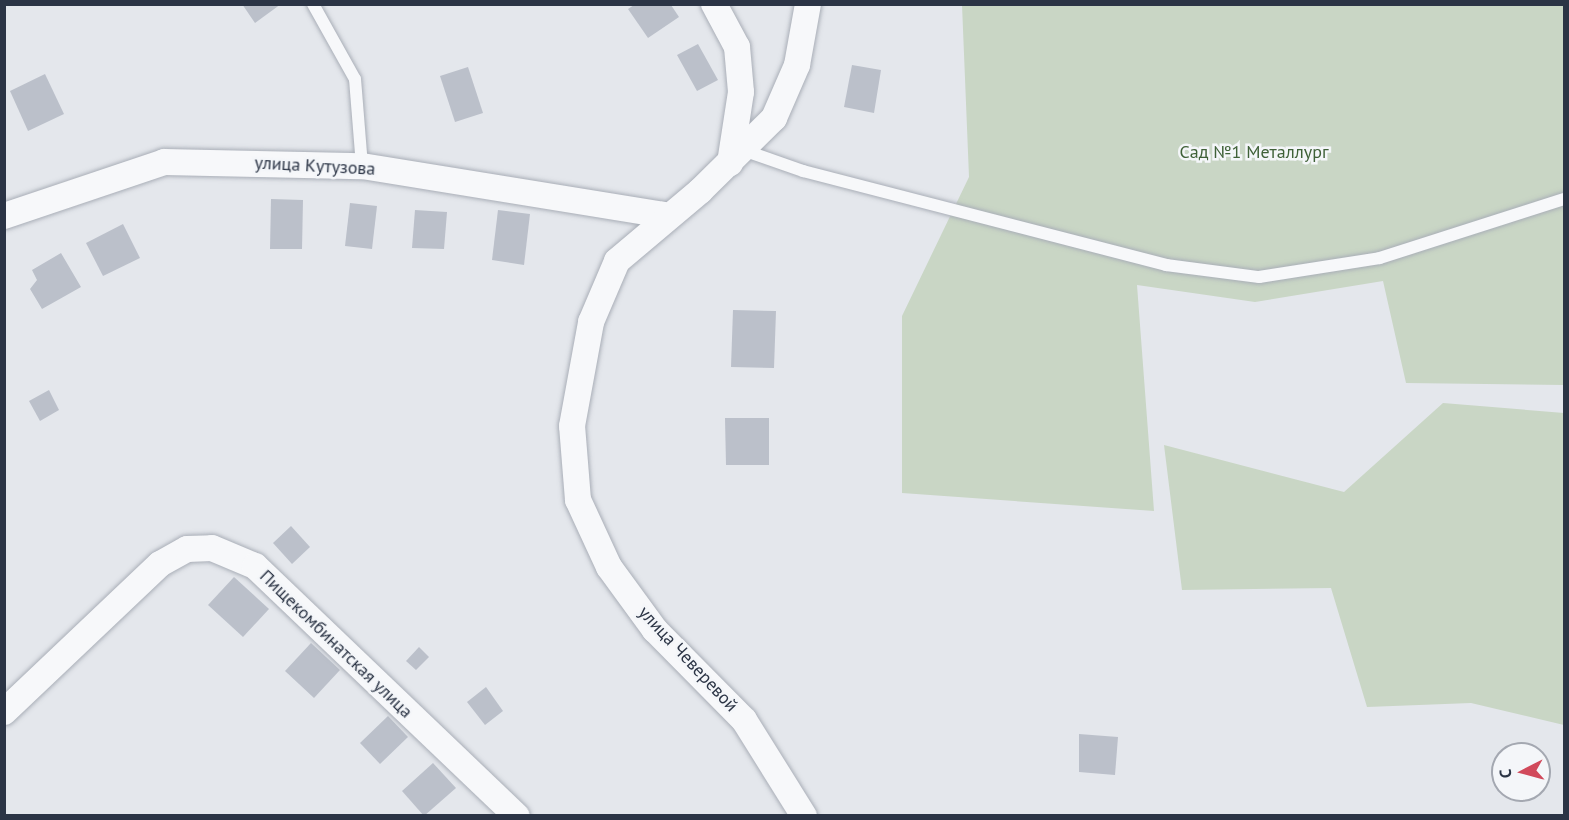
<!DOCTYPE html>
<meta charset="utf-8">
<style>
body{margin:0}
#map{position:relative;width:1569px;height:820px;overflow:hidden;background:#e4e7ec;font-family:"PT Sans",sans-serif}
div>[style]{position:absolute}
.green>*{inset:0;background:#c9d6c5}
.building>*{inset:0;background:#bbc0ca}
.roads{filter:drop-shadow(0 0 2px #a9aeb7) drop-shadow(0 0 2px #a9aeb7)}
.lane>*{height:12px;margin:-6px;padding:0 6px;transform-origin:6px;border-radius:6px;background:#f7f8fa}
.street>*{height:26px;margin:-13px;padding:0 13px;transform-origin:13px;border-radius:13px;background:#f7f8fa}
span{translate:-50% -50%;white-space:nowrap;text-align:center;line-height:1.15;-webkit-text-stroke:5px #f4f6f9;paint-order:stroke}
.park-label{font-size:18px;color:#3f6138}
.street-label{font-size:18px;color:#2b3445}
.frame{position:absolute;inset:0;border:6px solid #2b3445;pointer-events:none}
.north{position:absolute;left:1491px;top:742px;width:60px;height:60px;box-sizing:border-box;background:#f4f6f9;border:2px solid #a4a8b1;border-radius:50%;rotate:264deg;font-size:16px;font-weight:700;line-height:24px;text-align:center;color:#2b3445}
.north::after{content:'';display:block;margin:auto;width:21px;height:27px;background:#d1495b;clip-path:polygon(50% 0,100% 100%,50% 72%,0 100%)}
</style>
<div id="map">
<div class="green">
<div style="clip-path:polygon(962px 5px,1564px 5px,1564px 385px,1406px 383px,1383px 281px,1255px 302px,1137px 285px,1154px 511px,902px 493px,902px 316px,969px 177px)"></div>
<div style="clip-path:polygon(1443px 403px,1564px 413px,1564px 725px,1471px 703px,1367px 707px,1331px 588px,1182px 590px,1164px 445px,1344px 492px)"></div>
</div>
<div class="building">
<div style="clip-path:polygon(242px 4px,281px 4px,255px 23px)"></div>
<div style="clip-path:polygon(634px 5px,671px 5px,679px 17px,648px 38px,628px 9px)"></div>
<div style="clip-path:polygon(698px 44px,718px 80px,697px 91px,677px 55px)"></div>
<div style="clip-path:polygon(852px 65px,881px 70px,874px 113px,844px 107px)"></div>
<div style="clip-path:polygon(468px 67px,483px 113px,455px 122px,440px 76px)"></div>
<div style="clip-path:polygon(45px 74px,64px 114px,28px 131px,10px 91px)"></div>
<div style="clip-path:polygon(271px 199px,303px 200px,302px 249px,270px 249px)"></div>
<div style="clip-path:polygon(350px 203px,377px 206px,372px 249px,345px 246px)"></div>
<div style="clip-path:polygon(415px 210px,447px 212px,444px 249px,412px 248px)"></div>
<div style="clip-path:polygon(498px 210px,530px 214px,524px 265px,492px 260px)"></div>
<div style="clip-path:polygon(123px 224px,140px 258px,103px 276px,86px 243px)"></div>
<div style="clip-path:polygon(61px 253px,81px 287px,42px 309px,30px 289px,37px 280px,32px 270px)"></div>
<div style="clip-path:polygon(733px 310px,776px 311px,774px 368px,731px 367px)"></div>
<div style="clip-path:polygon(49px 390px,59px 410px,40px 421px,29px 401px)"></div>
<div style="clip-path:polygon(725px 418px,769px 418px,769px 465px,726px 465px)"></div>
<div style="clip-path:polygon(291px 526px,310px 547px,292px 564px,273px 543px)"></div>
<div style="clip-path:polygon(234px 577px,269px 609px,243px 637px,208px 605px)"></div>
<div style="clip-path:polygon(311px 643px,340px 670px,314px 698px,285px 671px)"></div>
<div style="clip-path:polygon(419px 647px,429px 657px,416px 670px,406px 661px)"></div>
<div style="clip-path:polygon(486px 687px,503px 711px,485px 725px,467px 702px)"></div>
<div style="clip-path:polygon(388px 716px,408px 737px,380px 764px,360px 743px)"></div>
<div style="clip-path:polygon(1079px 734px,1118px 737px,1115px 775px,1079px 772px)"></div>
<div style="clip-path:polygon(433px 763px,456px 788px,424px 816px,402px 791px)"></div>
</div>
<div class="roads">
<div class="lane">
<div style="left:313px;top:4px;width:86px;rotate:60.8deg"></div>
<div style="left:355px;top:79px;width:87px;rotate:85.4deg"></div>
<div style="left:743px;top:150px;width:64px;rotate:19.3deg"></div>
<div style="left:803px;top:171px;width:375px;rotate:14.5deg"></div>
<div style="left:1166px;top:265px;width:94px;rotate:7.4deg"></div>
<div style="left:1259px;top:277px;width:122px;rotate:-8.9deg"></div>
<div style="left:1380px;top:258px;width:193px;rotate:-17.8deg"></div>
</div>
<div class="street">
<div style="left:714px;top:4px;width:49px;rotate:61.9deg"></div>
<div style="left:737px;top:47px;width:45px;rotate:84.9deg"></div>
<div style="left:741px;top:92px;width:72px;rotate:98.8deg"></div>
<div style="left:4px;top:216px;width:169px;rotate:-18.6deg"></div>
<div style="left:164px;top:162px;width:198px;rotate:1.2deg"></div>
<div style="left:362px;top:166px;width:308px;rotate:9.2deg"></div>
<div style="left:4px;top:712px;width:215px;rotate:-43.5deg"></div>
<div style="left:160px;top:564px;width:31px;rotate:-29deg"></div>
<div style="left:187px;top:549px;width:25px;rotate:-2deg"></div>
<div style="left:212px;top:548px;width:47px;rotate:22.7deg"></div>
<div style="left:255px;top:566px;width:362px;rotate:43.7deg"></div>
<div style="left:804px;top:816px;width:113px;rotate:-122deg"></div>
<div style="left:744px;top:720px;width:127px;rotate:-134.7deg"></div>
<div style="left:655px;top:630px;width:78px;rotate:-126.1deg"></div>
<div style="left:609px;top:567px;width:74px;rotate:-114.8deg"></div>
<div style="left:578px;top:500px;width:74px;rotate:-94.6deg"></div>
<div style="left:572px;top:426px;width:106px;rotate:-79.6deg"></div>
<div style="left:591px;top:322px;width:66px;rotate:-66.9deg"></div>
<div style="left:617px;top:261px;width:109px;rotate:-40.1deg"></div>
<div style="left:700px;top:191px;width:104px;rotate:-44.6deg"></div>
<div style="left:774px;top:118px;width:58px;rotate:-66.5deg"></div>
<div style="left:797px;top:65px;width:62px;rotate:-79.8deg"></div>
</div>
</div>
<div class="park-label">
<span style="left:1254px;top:152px">Сад №1 Металлург</span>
</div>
<div class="street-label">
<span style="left:315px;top:166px;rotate:3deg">улица Кутузова</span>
<span style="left:336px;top:644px;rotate:44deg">Пищекомбинатская улица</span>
<span style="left:688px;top:659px;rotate:47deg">улица Чеверевой</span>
</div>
<div class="frame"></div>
<div class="north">С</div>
</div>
